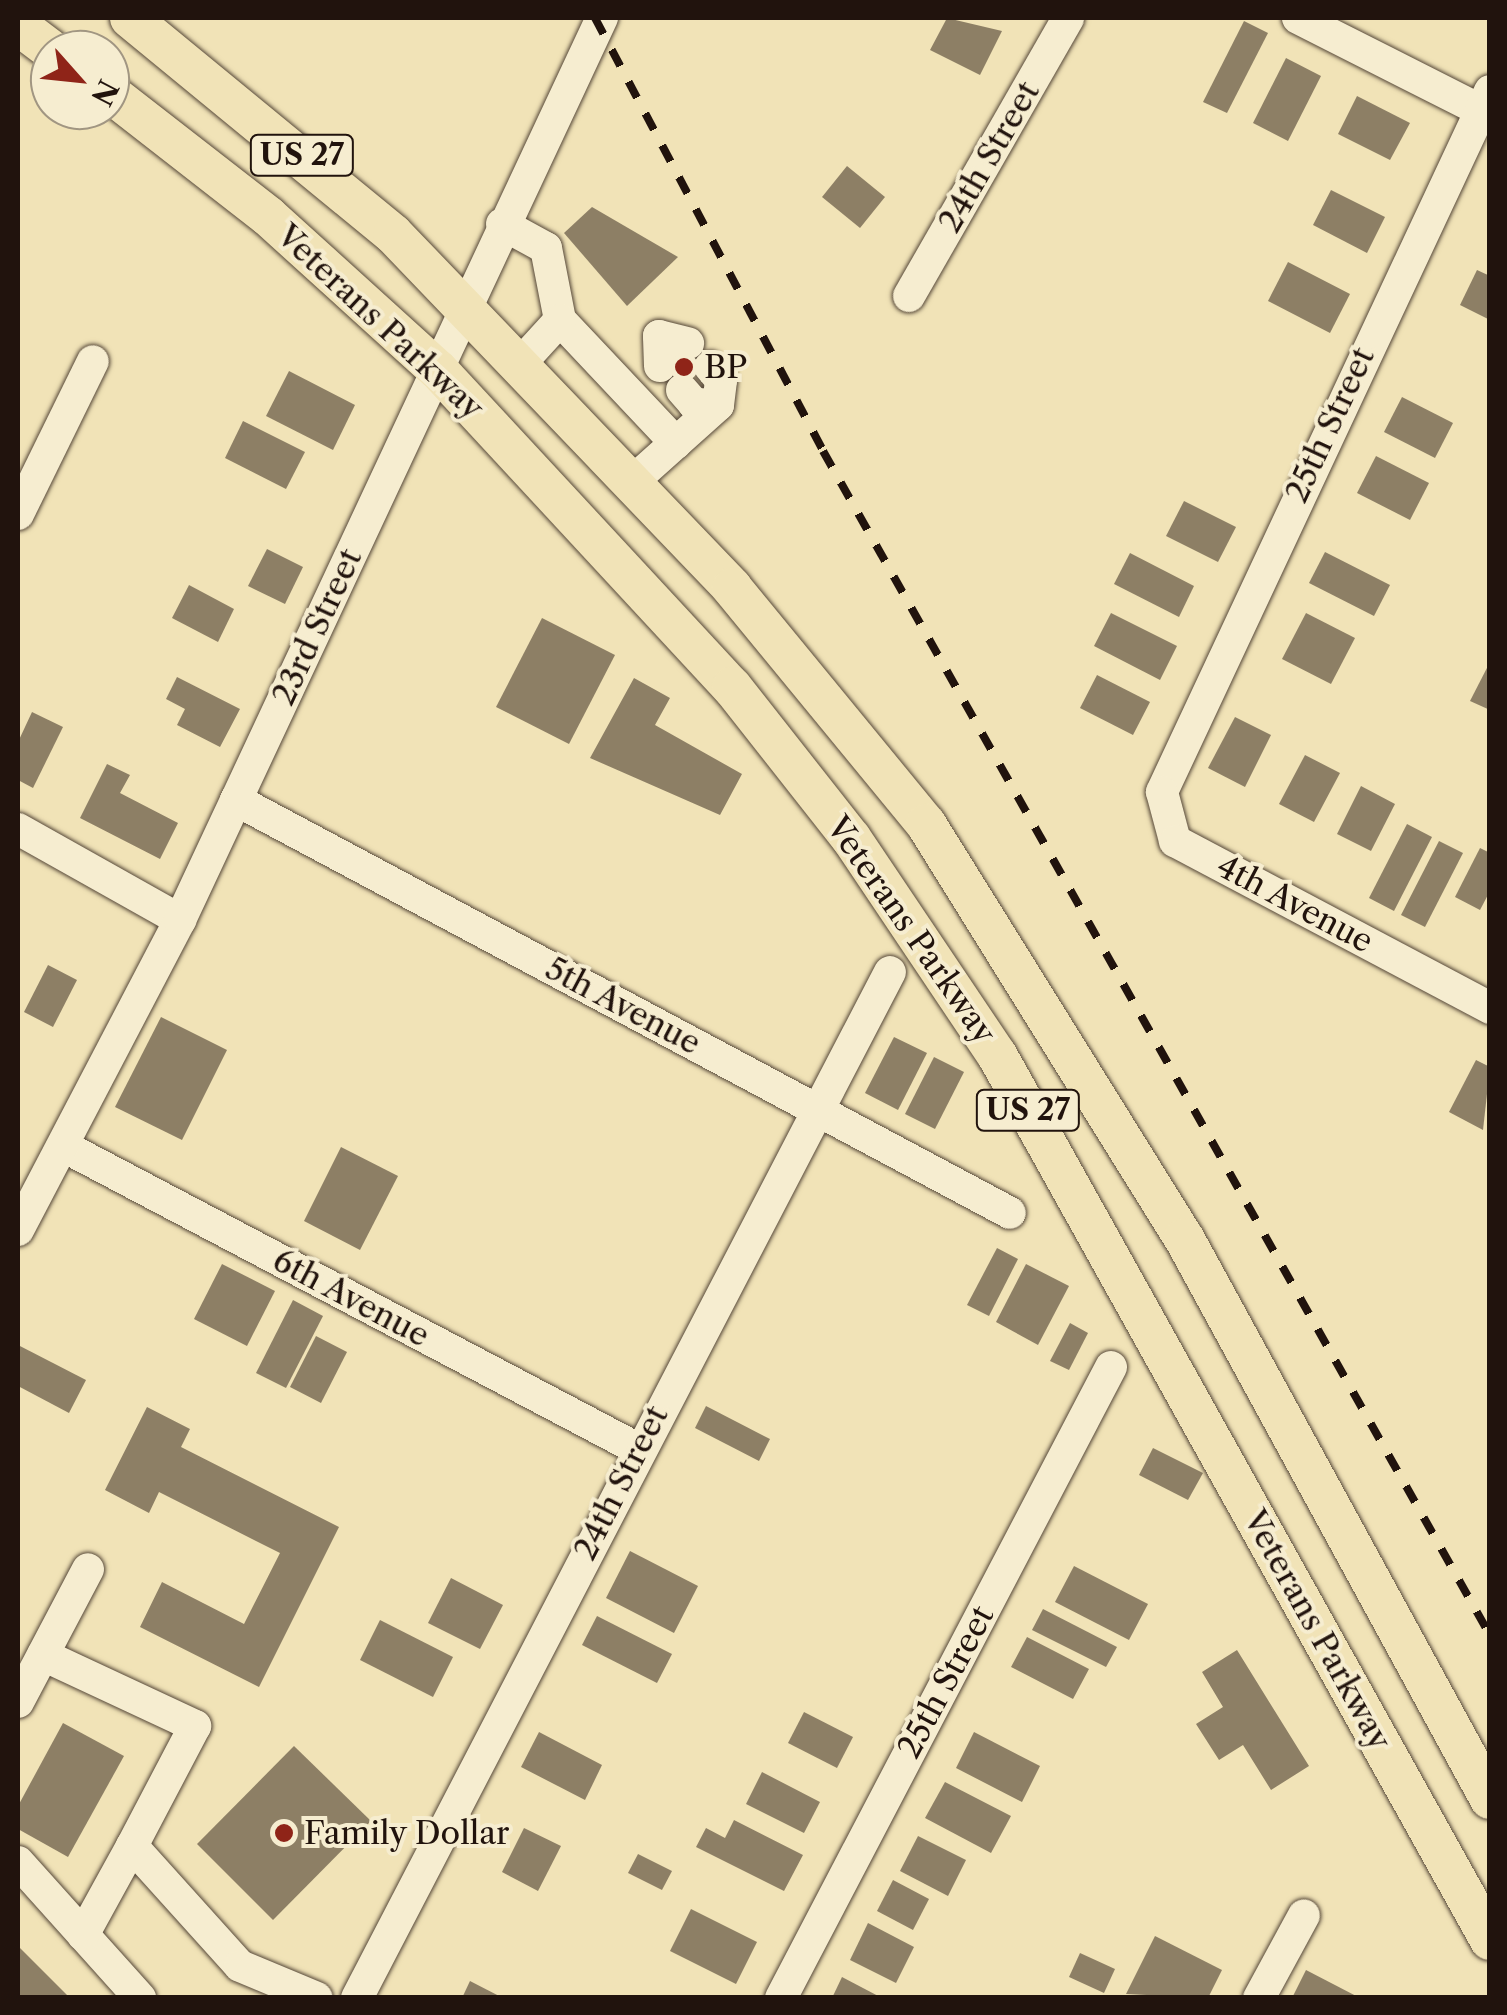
<!DOCTYPE html>
<style>
body{margin:0}
#map{position:relative;width:1507px;height:2015px;overflow:hidden;background:#f1e3b7;font-family:"Libre Caslon Text",serif}
div>[style]{position:absolute}
.building>*{inset:0;background:#8d7f65}
.roads{filter:drop-shadow(0 0 2px #554738) drop-shadow(0 0 2px #554738)}
.minor>*{height:32px;margin:-16px;padding:0 16px;transform-origin:16px;border-radius:16px;background:#f6edd0}
.major>*{height:40px;margin:-20px;padding:0 20px;transform-origin:20px;border-radius:20px;background:#f1e3b7}
.rail>*{height:8px;margin-top:-4px;transform-origin:0;background:repeating-linear-gradient(90deg,#21130d 0 18px,transparent 0 36px)}
.dots>*{width:28px;height:28px;translate:-50% -50%;box-sizing:border-box;border:5px solid #f6edd0;border-radius:50%}
span{translate:-50% -50%;white-space:nowrap;text-align:center;line-height:1.15;-webkit-text-stroke:8px #f6edd0;paint-order:stroke}
.shield-label span{padding:2px 8px;background:#f6edd0;border:2px solid;border-radius:8px;-webkit-text-stroke-width:0}
.shield-label{font-size:30px;color:#21130d;font-weight:700}
.street-label{font-size:32px;color:#21130d}
.poi-label{font-size:32px;color:#21130d}
.left{translate:0 -50%;text-align:left}
.frame{position:absolute;inset:0;border:20px solid #21130d;pointer-events:none}
.north{position:absolute;left:30px;top:30px;width:100px;height:100px;box-sizing:border-box;background:#f6edd0;border:2px solid #a19682;border-radius:50%;rotate:117deg;font-size:28px;font-weight:700;line-height:40px;text-align:center;color:#21130d}
.north::after{content:'';display:block;margin:auto;width:35px;height:45px;background:#8f2418;clip-path:polygon(50% 0,100% 100%,50% 72%,0 100%)}
</style>
<div id="map">
<div class="building">
<div style="clip-path:polygon(947px 18px,1002px 31px,980px 75px,930px 50px)"></div>
<div style="clip-path:polygon(1244px 21px,1268px 33px,1227px 113px,1203px 102px)"></div>
<div style="clip-path:polygon(1286px 58px,1321px 76px,1288px 141px,1253px 123px)"></div>
<div style="clip-path:polygon(1357px 96px,1410px 123px,1390px 160px,1338px 134px)"></div>
<div style="clip-path:polygon(847px 166px,885px 197px,860px 228px,822px 197px)"></div>
<div style="clip-path:polygon(1331px 190px,1385px 217px,1367px 253px,1313px 225px)"></div>
<div style="clip-path:polygon(592px 207px,678px 257px,627px 306px,564px 233px)"></div>
<div style="clip-path:polygon(1288px 262px,1350px 294px,1330px 333px,1268px 301px)"></div>
<div style="clip-path:polygon(1477px 270px,1490px 276px,1490px 320px,1460px 305px)"></div>
<div style="clip-path:polygon(289px 371px,355px 405px,333px 450px,266px 416px)"></div>
<div style="clip-path:polygon(1402px 397px,1453px 423px,1435px 458px,1384px 432px)"></div>
<div style="clip-path:polygon(243px 421px,305px 452px,286px 489px,225px 458px)"></div>
<div style="clip-path:polygon(1376px 456px,1429px 483px,1410px 520px,1357px 493px)"></div>
<div style="clip-path:polygon(1184px 501px,1236px 527px,1218px 562px,1166px 536px)"></div>
<div style="clip-path:polygon(267px 549px,303px 567px,285px 604px,248px 586px)"></div>
<div style="clip-path:polygon(1325px 552px,1390px 585px,1374px 616px,1309px 583px)"></div>
<div style="clip-path:polygon(1130px 553px,1194px 586px,1179px 617px,1114px 584px)"></div>
<div style="clip-path:polygon(189px 585px,234px 609px,218px 642px,172px 618px)"></div>
<div style="clip-path:polygon(1111px 613px,1177px 646px,1160px 680px,1094px 646px)"></div>
<div style="clip-path:polygon(1306px 613px,1355px 638px,1331px 684px,1282px 659px)"></div>
<div style="clip-path:polygon(542px 618px,615px 655px,569px 744px,496px 707px)"></div>
<div style="clip-path:polygon(1490px 662px,1490px 710px,1470px 701px)"></div>
<div style="clip-path:polygon(1097px 675px,1150px 702px,1133px 735px,1080px 708px)"></div>
<div style="clip-path:polygon(177px 677px,240px 709px,220px 747px,177px 725px,185px 709px,166px 699px)"></div>
<div style="clip-path:polygon(634px 678px,670px 698px,655px 725px,742px 774px,720px 815px,590px 758px)"></div>
<div style="clip-path:polygon(32px 712px,63px 727px,33px 788px,18px 780px,18px 742px)"></div>
<div style="clip-path:polygon(1235px 717px,1271px 735px,1245px 787px,1208px 768px)"></div>
<div style="clip-path:polygon(1305px 755px,1340px 773px,1314px 822px,1279px 804px)"></div>
<div style="clip-path:polygon(107px 764px,130px 775px,120px 793px,178px 823px,160px 859px,80px 818px)"></div>
<div style="clip-path:polygon(1361px 786px,1395px 804px,1371px 851px,1337px 834px)"></div>
<div style="clip-path:polygon(1407px 824px,1432px 837px,1394px 911px,1369px 898px)"></div>
<div style="clip-path:polygon(1439px 841px,1463px 853px,1425px 927px,1401px 915px)"></div>
<div style="clip-path:polygon(1480px 848px,1490px 853px,1490px 891px,1480px 910px,1455px 897px)"></div>
<div style="clip-path:polygon(48px 965px,77px 980px,53px 1027px,24px 1012px)"></div>
<div style="clip-path:polygon(161px 1017px,227px 1050px,182px 1140px,115px 1107px)"></div>
<div style="clip-path:polygon(894px 1037px,927px 1053px,898px 1110px,865px 1093px)"></div>
<div style="clip-path:polygon(934px 1057px,964px 1072px,935px 1129px,905px 1114px)"></div>
<div style="clip-path:polygon(1476px 1060px,1490px 1067px,1483px 1130px,1449px 1112px)"></div>
<div style="clip-path:polygon(341px 1147px,398px 1176px,360px 1250px,304px 1221px)"></div>
<div style="clip-path:polygon(997px 1248px,1018px 1259px,989px 1316px,967px 1305px)"></div>
<div style="clip-path:polygon(222px 1264px,275px 1291px,247px 1346px,194px 1319px)"></div>
<div style="clip-path:polygon(1026px 1264px,1069px 1286px,1038px 1345px,996px 1322px)"></div>
<div style="clip-path:polygon(293px 1300px,323px 1316px,286px 1388px,256px 1373px)"></div>
<div style="clip-path:polygon(1070px 1323px,1088px 1333px,1069px 1370px,1050px 1361px)"></div>
<div style="clip-path:polygon(316px 1336px,347px 1352px,321px 1403px,290px 1387px)"></div>
<div style="clip-path:polygon(18px 1345px,86px 1380px,69px 1413px,18px 1386px)"></div>
<div style="clip-path:polygon(706px 1406px,770px 1439px,759px 1461px,695px 1428px)"></div>
<div style="clip-path:polygon(147px 1407px,190px 1429px,181px 1447px,339px 1527px,259px 1687px,140px 1627px,162px 1582px,244px 1624px,280px 1553px,159px 1492px,149px 1513px,105px 1490px)"></div>
<div style="clip-path:polygon(1153px 1448px,1203px 1473px,1188px 1500px,1139px 1475px)"></div>
<div style="clip-path:polygon(630px 1551px,698px 1586px,674px 1633px,606px 1598px)"></div>
<div style="clip-path:polygon(1074px 1566px,1148px 1604px,1129px 1640px,1055px 1602px)"></div>
<div style="clip-path:polygon(451px 1578px,503px 1605px,480px 1649px,428px 1623px)"></div>
<div style="clip-path:polygon(1043px 1609px,1117px 1647px,1106px 1667px,1032px 1630px)"></div>
<div style="clip-path:polygon(597px 1616px,672px 1654px,657px 1683px,582px 1645px)"></div>
<div style="clip-path:polygon(380px 1620px,453px 1657px,433px 1697px,360px 1660px)"></div>
<div style="clip-path:polygon(1027px 1637px,1089px 1669px,1073px 1699px,1011px 1667px)"></div>
<div style="clip-path:polygon(1237px 1650px,1309px 1766px,1271px 1790px,1243px 1745px,1219px 1760px,1196px 1724px,1223px 1707px,1202px 1672px)"></div>
<div style="clip-path:polygon(804px 1712px,853px 1737px,837px 1768px,788px 1743px)"></div>
<div style="clip-path:polygon(63px 1723px,124px 1756px,68px 1857px,18px 1829px,18px 1806px)"></div>
<div style="clip-path:polygon(539px 1732px,602px 1765px,585px 1800px,521px 1767px)"></div>
<div style="clip-path:polygon(974px 1732px,1040px 1766px,1022px 1802px,956px 1768px)"></div>
<div style="clip-path:polygon(294px 1746px,371px 1821px,273px 1920px,197px 1844px)"></div>
<div style="clip-path:polygon(762px 1772px,820px 1802px,804px 1833px,746px 1804px)"></div>
<div style="clip-path:polygon(945px 1782px,1011px 1816px,991px 1853px,925px 1818px)"></div>
<div style="clip-path:polygon(734px 1820px,803px 1855px,784px 1891px,696px 1847px,706px 1828px,725px 1838px)"></div>
<div style="clip-path:polygon(524px 1828px,561px 1846px,538px 1891px,502px 1872px)"></div>
<div style="clip-path:polygon(918px 1836px,966px 1860px,948px 1896px,900px 1871px)"></div>
<div style="clip-path:polygon(638px 1854px,672px 1871px,662px 1890px,628px 1873px)"></div>
<div style="clip-path:polygon(893px 1880px,929px 1899px,913px 1930px,877px 1911px)"></div>
<div style="clip-path:polygon(691px 1909px,757px 1942px,736px 1984px,670px 1951px)"></div>
<div style="clip-path:polygon(868px 1923px,914px 1947px,896px 1983px,850px 1960px)"></div>
<div style="clip-path:polygon(1155px 1936px,1222px 1970px,1208px 1998px,1126px 1994px)"></div>
<div style="clip-path:polygon(18px 1946px,67px 1995px,65px 1998px,18px 1998px)"></div>
<div style="clip-path:polygon(1080px 1953px,1115px 1969px,1104px 1993px,1069px 1977px)"></div>
<div style="clip-path:polygon(1306px 1970px,1360px 1998px,1292px 1998px)"></div>
<div style="clip-path:polygon(842px 1977px,882px 1998px,832px 1998px)"></div>
<div style="clip-path:polygon(470px 1981px,503px 1998px,462px 1998px)"></div>
</div>
<div class="roads">
<div class="minor">
<div style="left:1298px;top:18px;width:215px;rotate:26.8deg"></div>
<div style="left:1490px;top:91px;width:774px;rotate:115.08deg"></div>
<div style="left:1162px;top:792px;width:51px;rotate:75.1deg"></div>
<div style="left:1175px;top:841px;width:357px;rotate:27.9deg"></div>
<div style="left:502px;top:224px;width:50px;rotate:28.6deg"></div>
<div style="left:546px;top:248px;width:73px;rotate:79deg"></div>
<div style="left:560px;top:320px;width:169px;rotate:46.7deg"></div>
<div style="left:909px;top:296px;width:320px;rotate:-60.2deg"></div>
<div style="left:518px;top:366px;width:62px;rotate:-47.6deg"></div>
<div style="left:660px;top:366px;width:30px;rotate:-92deg"></div>
<div style="left:659px;top:336px;width:30px;rotate:14deg"></div>
<div style="left:682px;top:390px;width:18px;rotate:49deg"></div>
<div style="left:694px;top:404px;width:24px;rotate:2deg"></div>
<div style="left:718px;top:405px;width:25px;rotate:-83deg"></div>
<div style="left:721px;top:380px;width:17px;rotate:-130deg"></div>
<div style="left:632px;top:482px;width:115px;rotate:-41.8deg"></div>
<div style="left:18px;top:514px;width:170px;rotate:-63.9deg"></div>
<div style="left:236px;top:800px;width:877px;rotate:28.08deg"></div>
<div style="left:18px;top:829px;width:186px;rotate:29.3deg"></div>
<div style="left:65px;top:1147px;width:648px;rotate:27.79deg"></div>
<div style="left:18px;top:1230px;width:350px;rotate:-62.4deg"></div>
<div style="left:180px;top:920px;width:996px;rotate:-64.93deg"></div>
<div style="left:43px;top:1655px;width:168px;rotate:25deg"></div>
<div style="left:195px;top:1726px;width:136px;rotate:117.7deg"></div>
<div style="left:18px;top:1702px;width:150px;rotate:-62.2deg"></div>
<div style="left:18px;top:1862px;width:183px;rotate:48.1deg"></div>
<div style="left:83px;top:1935px;width:102px;rotate:-61.2deg"></div>
<div style="left:132px;top:1846px;width:161px;rotate:48deg"></div>
<div style="left:240px;top:1966px;width:83px;rotate:22.6deg"></div>
<div style="left:357px;top:1998px;width:1156px;rotate:-62.55deg"></div>
<div style="left:781px;top:1998px;width:712px;rotate:-62.39deg"></div>
<div style="left:1259px;top:1998px;width:94px;rotate:-61.5deg"></div>
</div>
<div class="major">
<div style="left:130px;top:18px;width:340px;rotate:39.4deg"></div>
<div style="left:393px;top:234px;width:490px;rotate:46.2deg"></div>
<div style="left:732px;top:588px;width:306px;rotate:50.6deg"></div>
<div style="left:926px;top:824px;width:488px;rotate:58.1deg"></div>
<div style="left:1184px;top:1238px;width:639px;rotate:61.39deg"></div>
<div style="left:18px;top:25px;width:41px;rotate:37.1deg"></div>
<div style="left:110px;top:93px;width:200px;rotate:37.9deg"></div>
<div style="left:268px;top:216px;width:229px;rotate:42.2deg"></div>
<div style="left:438px;top:370px;width:432px;rotate:47.2deg"></div>
<div style="left:732px;top:687px;width:192px;rotate:51.8deg"></div>
<div style="left:851px;top:838px;width:262px;rotate:56.1deg"></div>
<div style="left:997px;top:1055px;width:1013px;rotate:60.88deg"></div>
</div>
</div>
<div class="rail">
<div style="left:595px;top:18px;width:489px;rotate:62.2deg"></div>
<div style="left:823px;top:451px;width:1359px;rotate:60.61deg"></div>
</div>
<div class="dots">
<div style="left:684px;top:367px;background:#8f2418"></div>
<div style="left:284px;top:1833px;background:#8f2418"></div>
</div>
<div class="shield-label">
<span style="left:302px;top:155px">US 27</span>
<span style="left:1028px;top:1110px">US 27</span>
</div>
<div class="street-label">
<span style="left:989px;top:157px;rotate:-60deg">24th Street</span>
<span style="left:380px;top:322px;rotate:43deg">Veterans Parkway</span>
<span style="left:1330px;top:425px;rotate:-65deg">25th Street</span>
<span style="left:317px;top:627px;rotate:-65deg">23rd Street</span>
<span style="left:1295px;top:904px;rotate:28deg">4th Avenue</span>
<span style="left:911px;top:930px;rotate:55deg">Veterans Parkway</span>
<span style="left:623px;top:1006px;rotate:28deg">5th Avenue</span>
<span style="left:351px;top:1298px;rotate:28deg">6th Avenue</span>
<span style="left:621px;top:1483px;rotate:-63deg">24th Street</span>
<span style="left:1317px;top:1630px;rotate:61deg">Veterans Parkway</span>
<span style="left:946px;top:1682px;rotate:-62deg">25th Street</span>
</div>
<div class="poi-label">
<span class="left" style="left:704px;top:367px">BP</span>
<span class="left" style="left:304px;top:1833px">Family Dollar</span>
</div>
<div class="frame"></div>
<div class="north">N</div>
</div>
